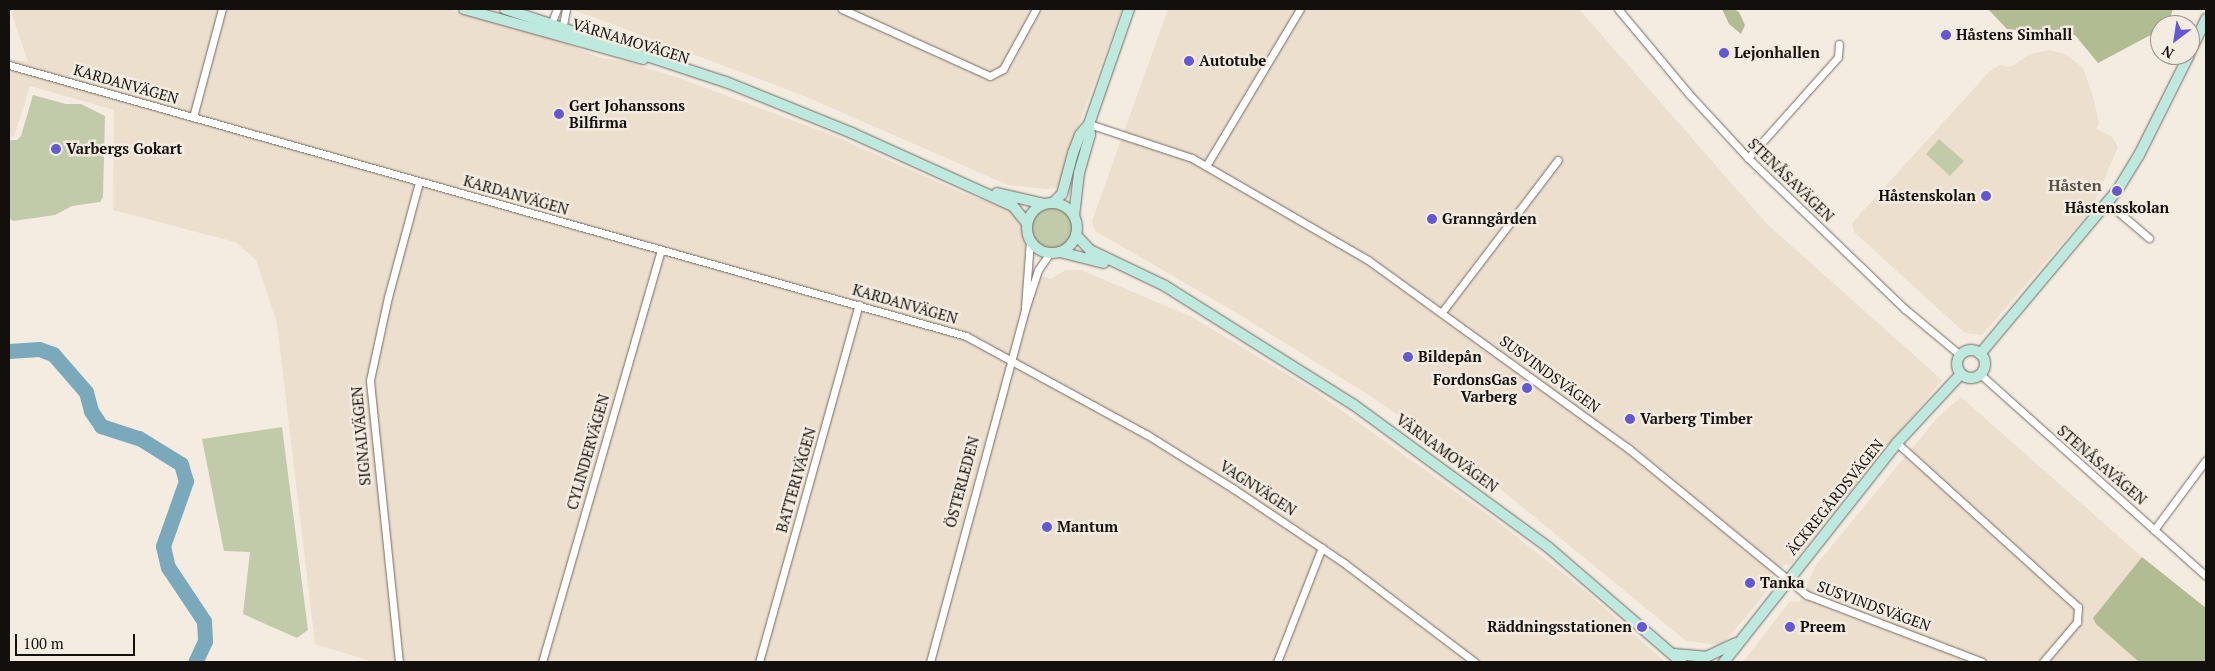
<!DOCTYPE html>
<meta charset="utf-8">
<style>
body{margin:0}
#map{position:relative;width:2215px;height:671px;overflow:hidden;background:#f5ece1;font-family:"PT Serif",serif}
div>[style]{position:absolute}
.built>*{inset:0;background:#eddfce}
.green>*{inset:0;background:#c2cba9}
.round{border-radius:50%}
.forest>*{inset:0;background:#b1bc93}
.river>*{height:15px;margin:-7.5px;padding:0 7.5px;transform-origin:7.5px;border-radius:7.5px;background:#7aa9bc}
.roads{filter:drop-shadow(0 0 1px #736b61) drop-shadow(0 0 1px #736b61)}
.street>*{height:7px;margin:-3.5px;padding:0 3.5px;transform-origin:3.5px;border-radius:3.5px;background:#fff}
.secondary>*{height:10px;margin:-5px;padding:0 5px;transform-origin:5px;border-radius:5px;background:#bde9de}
.secondary>.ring{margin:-5px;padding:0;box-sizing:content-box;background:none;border:10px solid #bde9de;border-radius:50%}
.dots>*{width:14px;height:14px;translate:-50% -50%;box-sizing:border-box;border:2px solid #f5ece1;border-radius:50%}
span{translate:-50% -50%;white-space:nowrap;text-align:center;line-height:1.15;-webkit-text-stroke:5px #f5ece1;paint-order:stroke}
.poi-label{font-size:15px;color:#120f0c;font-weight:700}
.left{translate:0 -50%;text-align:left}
.right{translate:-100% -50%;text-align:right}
.street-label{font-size:15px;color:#120f0c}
.neighbourhood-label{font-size:16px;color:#595249;font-weight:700}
.frame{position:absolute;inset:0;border:10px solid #120f0c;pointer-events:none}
.north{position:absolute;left:2150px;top:15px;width:50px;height:50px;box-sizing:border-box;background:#f5ece1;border:1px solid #9a948c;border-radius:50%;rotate:211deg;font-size:14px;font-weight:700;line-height:20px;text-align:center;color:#120f0c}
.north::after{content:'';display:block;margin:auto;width:18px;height:22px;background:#6259d2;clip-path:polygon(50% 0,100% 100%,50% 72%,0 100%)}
.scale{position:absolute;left:15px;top:634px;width:120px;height:22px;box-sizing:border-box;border:2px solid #120f0c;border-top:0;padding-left:6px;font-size:15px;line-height:18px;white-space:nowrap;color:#120f0c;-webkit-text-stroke:4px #f5ece1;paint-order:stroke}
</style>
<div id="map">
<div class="built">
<div style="clip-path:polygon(10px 9px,448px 9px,552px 38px,601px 58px,628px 62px,679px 78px,832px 135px,965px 194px,1011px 210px,1021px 220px,1025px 244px,1025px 270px,1050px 279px,1066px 270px,1081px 270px,1192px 317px,1310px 388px,1494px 519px,1588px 593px,1665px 662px,373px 662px,315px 644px,277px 324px,256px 260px,235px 242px,113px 210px,114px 110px,30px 86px,14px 137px,9px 136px,9px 59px,28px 62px)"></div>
<div style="clip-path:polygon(571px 9px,1122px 9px,1073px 140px,1062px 184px,1057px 188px,1046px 189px,1008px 185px,802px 95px)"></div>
<div style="clip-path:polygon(1168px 9px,1579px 9px,1766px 223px,1942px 380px,1791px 564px,1784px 565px,1770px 581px,1770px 588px,1727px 639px,1720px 645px,1686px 641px,1477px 470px,1372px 397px,1230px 309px,1095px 231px,1092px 221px)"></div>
<div style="clip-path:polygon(2049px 50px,2066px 54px,2083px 68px,2093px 96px,2099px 123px,2097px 129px,2112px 137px,2118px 147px,2091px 210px,1982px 335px,1965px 333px,1854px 232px,1852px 223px,1990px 71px,2000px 65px,2010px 67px,2030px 54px)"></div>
<div style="clip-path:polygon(1961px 397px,2142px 557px,2093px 618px,2096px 624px,2139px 662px,1743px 662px,1790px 601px,1799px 602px,1816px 565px,1937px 418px)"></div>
</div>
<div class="green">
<div style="clip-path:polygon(33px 95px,66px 104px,81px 104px,105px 116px,103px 197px,100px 202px,72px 206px,55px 215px,13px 221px,9px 218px,9px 140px,17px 140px,21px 136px)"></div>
<div style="clip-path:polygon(1939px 139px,1964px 161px,1950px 176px,1926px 154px)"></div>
<div class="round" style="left:1032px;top:208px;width:40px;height:40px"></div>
<div style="clip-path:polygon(282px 427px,308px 630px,297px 638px,243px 614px,250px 552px,224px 551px,202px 439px)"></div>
</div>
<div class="forest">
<div style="clip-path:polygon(1722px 9px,1734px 9px,1739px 12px,1745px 25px,1741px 34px,1729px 24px)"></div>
<div style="clip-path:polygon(1988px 9px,2173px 9px,2168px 25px,2160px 25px,2160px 30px,2098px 63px,2075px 35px,2007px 29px)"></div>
<div style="clip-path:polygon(2142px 557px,2206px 608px,2206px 662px,2139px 662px,2096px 624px,2093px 618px)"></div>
</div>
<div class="river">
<div style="left:9px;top:351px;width:30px;rotate:-4deg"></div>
<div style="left:39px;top:349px;width:15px;rotate:20deg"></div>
<div style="left:53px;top:354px;width:50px;rotate:49deg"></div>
<div style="left:86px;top:392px;width:20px;rotate:75deg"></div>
<div style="left:91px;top:411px;width:18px;rotate:56deg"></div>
<div style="left:101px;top:426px;width:40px;rotate:18deg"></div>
<div style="left:139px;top:438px;width:49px;rotate:31.8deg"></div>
<div style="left:181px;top:464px;width:18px;rotate:74deg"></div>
<div style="left:186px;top:481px;width:69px;rotate:109.5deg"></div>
<div style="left:163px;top:546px;width:22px;rotate:77deg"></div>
<div style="left:168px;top:567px;width:65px;rotate:56.3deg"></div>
<div style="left:204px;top:621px;width:20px;rotate:87deg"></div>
<div style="left:205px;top:641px;width:23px;rotate:115deg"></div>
</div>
<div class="roads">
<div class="street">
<div style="left:842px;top:9px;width:162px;rotate:24.4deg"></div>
<div style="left:990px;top:76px;width:15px;rotate:-28deg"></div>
<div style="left:1003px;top:69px;width:68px;rotate:-61.2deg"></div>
<div style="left:1618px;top:9px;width:111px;rotate:50.1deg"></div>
<div style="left:1689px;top:94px;width:87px;rotate:47.3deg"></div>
<div style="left:1748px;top:158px;width:218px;rotate:43.9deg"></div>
<div style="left:1905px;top:309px;width:72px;rotate:39.9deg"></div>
<div style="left:550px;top:27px;width:19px;rotate:-69deg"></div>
<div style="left:562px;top:30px;width:21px;rotate:-79deg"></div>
<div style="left:9px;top:65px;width:995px;rotate:15.81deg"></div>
<div style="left:966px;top:336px;width:205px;rotate:28.6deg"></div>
<div style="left:1146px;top:434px;width:104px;rotate:32deg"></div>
<div style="left:1234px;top:489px;width:133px;rotate:33.9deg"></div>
<div style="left:1344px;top:563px;width:164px;rotate:37.1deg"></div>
<div style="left:193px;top:117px;width:112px;rotate:-75deg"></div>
<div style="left:1089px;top:124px;width:108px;rotate:18.3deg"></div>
<div style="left:1192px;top:158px;width:203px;rotate:30.1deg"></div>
<div style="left:1368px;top:260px;width:322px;rotate:35.9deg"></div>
<div style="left:1629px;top:449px;width:230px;rotate:39.4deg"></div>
<div style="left:1807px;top:595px;width:187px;rotate:20.9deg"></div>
<div style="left:1748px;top:158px;width:135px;rotate:-48.3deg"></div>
<div style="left:1838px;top:57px;width:13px;rotate:-86deg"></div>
<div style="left:1206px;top:166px;width:183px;rotate:-59.1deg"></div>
<div style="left:2108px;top:203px;width:54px;rotate:40.5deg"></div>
<div style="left:1025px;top:307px;width:67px;rotate:-85.7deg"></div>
<div style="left:1442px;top:312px;width:191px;rotate:-52.7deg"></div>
<div style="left:1980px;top:374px;width:303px;rotate:41.8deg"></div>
<div style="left:1897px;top:443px;width:244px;rotate:42.2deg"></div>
<div style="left:2078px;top:607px;width:15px;rotate:94deg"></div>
<div style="left:2077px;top:622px;width:52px;rotate:130.4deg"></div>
<div style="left:2154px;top:530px;width:87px;rotate:-53.4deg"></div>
<div style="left:399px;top:662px;width:283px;rotate:-95.9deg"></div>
<div style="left:370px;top:380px;width:85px;rotate:-77.8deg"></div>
<div style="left:388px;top:297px;width:119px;rotate:-74.9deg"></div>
<div style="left:542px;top:662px;width:429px;rotate:-73.9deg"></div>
<div style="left:759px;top:662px;width:371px;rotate:-74.4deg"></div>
<div style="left:930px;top:662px;width:365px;rotate:-74.9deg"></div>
<div style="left:1025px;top:310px;width:42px;rotate:-72deg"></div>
<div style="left:1038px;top:270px;width:21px;rotate:-55deg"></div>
<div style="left:1277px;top:662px;width:123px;rotate:-68.6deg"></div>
</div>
<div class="secondary">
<div style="left:464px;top:9px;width:186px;rotate:15.6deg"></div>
<div style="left:505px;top:9px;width:233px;rotate:18.3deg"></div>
<div style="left:726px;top:82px;width:136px;rotate:22deg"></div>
<div style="left:852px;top:133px;width:177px;rotate:24.4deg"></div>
<div style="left:1013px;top:206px;width:22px;rotate:51deg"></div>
<div style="left:2190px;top:52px;width:37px;rotate:-64deg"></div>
<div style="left:997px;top:193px;width:48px;rotate:13.2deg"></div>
<div class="ring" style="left:1027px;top:203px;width:40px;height:40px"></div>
<div style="left:1053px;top:203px;width:13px;rotate:-45deg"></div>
<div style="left:1062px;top:194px;width:42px;rotate:-75deg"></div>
<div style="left:1073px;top:153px;width:19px;rotate:-69deg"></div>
<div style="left:1080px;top:135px;width:14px;rotate:-51deg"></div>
<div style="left:1089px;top:124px;width:122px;rotate:-70.8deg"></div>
<div style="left:1074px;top:216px;width:43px;rotate:-83.4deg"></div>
<div style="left:1079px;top:173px;width:40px;rotate:-74deg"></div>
<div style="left:1090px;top:135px;width:11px;rotate:-95deg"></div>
<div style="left:1076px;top:235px;width:21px;rotate:47deg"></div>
<div style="left:1090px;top:250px;width:83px;rotate:25.6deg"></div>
<div style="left:1165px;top:286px;width:223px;rotate:32.2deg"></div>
<div style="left:1354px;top:405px;width:240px;rotate:36.2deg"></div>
<div style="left:1548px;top:547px;width:176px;rotate:40.8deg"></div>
<div style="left:1060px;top:252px;width:45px;rotate:14deg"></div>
<div class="ring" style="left:1957px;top:350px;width:18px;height:18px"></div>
<div style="left:1980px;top:354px;width:213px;rotate:-50deg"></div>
<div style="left:2117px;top:191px;width:42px;rotate:-58.6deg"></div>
<div style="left:2139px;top:155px;width:112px;rotate:-63.4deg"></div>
<div style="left:1674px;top:654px;width:32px;rotate:5deg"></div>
<div style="left:1706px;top:657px;width:33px;rotate:-25deg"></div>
<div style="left:1724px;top:662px;width:279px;rotate:-51.7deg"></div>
<div style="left:1897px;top:443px;width:94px;rotate:-47.2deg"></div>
</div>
</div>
<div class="dots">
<div style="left:1946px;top:35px;background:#6259d2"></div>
<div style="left:1724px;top:53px;background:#6259d2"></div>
<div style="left:1189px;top:61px;background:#6259d2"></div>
<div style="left:559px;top:114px;background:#6259d2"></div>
<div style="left:56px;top:149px;background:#6259d2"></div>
<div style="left:2117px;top:191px;background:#6259d2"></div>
<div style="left:1986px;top:196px;background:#6259d2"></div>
<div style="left:1432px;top:219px;background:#6259d2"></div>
<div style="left:1408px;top:357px;background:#6259d2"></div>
<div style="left:1527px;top:388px;background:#6259d2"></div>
<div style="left:1630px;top:419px;background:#6259d2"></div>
<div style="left:1047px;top:527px;background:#6259d2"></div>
<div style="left:1750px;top:583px;background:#6259d2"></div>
<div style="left:1642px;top:627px;background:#6259d2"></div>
<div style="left:1790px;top:627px;background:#6259d2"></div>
</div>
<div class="poi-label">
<span class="left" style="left:1956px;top:35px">Håstens Simhall</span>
<span class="left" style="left:1734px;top:53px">Lejonhallen</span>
<span class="left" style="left:1199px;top:61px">Autotube</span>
<span class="left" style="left:569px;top:114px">Gert Johanssons<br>Bilfirma</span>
<span class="left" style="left:66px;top:149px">Varbergs Gokart</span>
<span class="right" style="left:1976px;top:196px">Håstenskolan</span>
<span style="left:2117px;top:208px">Håstensskolan</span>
<span class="left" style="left:1442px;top:219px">Granngården</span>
<span class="left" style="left:1418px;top:357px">Bildepån</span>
<span class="right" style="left:1517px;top:388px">FordonsGas<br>Varberg</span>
<span class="left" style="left:1640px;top:419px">Varberg Timber</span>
<span class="left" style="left:1057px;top:527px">Mantum</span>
<span class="left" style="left:1760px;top:583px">Tanka</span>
<span class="right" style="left:1632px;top:627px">Räddningsstationen</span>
<span class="left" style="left:1800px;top:627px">Preem</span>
</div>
<div class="street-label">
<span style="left:631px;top:41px;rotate:17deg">VÄRNAMOVÄGEN</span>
<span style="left:126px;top:84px;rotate:16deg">KARDANVÄGEN</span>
<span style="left:1791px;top:180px;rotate:44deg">STENÅSAVÄGEN</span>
<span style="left:516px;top:195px;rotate:16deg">KARDANVÄGEN</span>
<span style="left:905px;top:304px;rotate:16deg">KARDANVÄGEN</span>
<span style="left:1550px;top:374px;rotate:36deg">SUSVINDSVÄGEN</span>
<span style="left:361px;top:436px;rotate:-95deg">SIGNALVÄGEN</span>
<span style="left:588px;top:452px;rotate:-74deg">CYLINDERVÄGEN</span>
<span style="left:1447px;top:453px;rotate:36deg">VÄRNAMOVÄGEN</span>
<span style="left:2102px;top:465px;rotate:41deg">STENÅSAVÄGEN</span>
<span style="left:796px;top:480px;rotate:-74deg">BATTERIVÄGEN</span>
<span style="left:962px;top:482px;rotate:-75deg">ÖSTERLEDEN</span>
<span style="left:1258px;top:488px;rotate:33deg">VAGNVÄGEN</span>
<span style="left:1835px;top:497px;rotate:-51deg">ÄCKREGÅRDSVÄGEN</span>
<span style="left:1874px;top:606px;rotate:20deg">SUSVINDSVÄGEN</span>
</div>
<div class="neighbourhood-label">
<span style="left:2075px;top:185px">Håsten</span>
</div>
<div class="frame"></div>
<div class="north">N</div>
<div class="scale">100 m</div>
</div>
